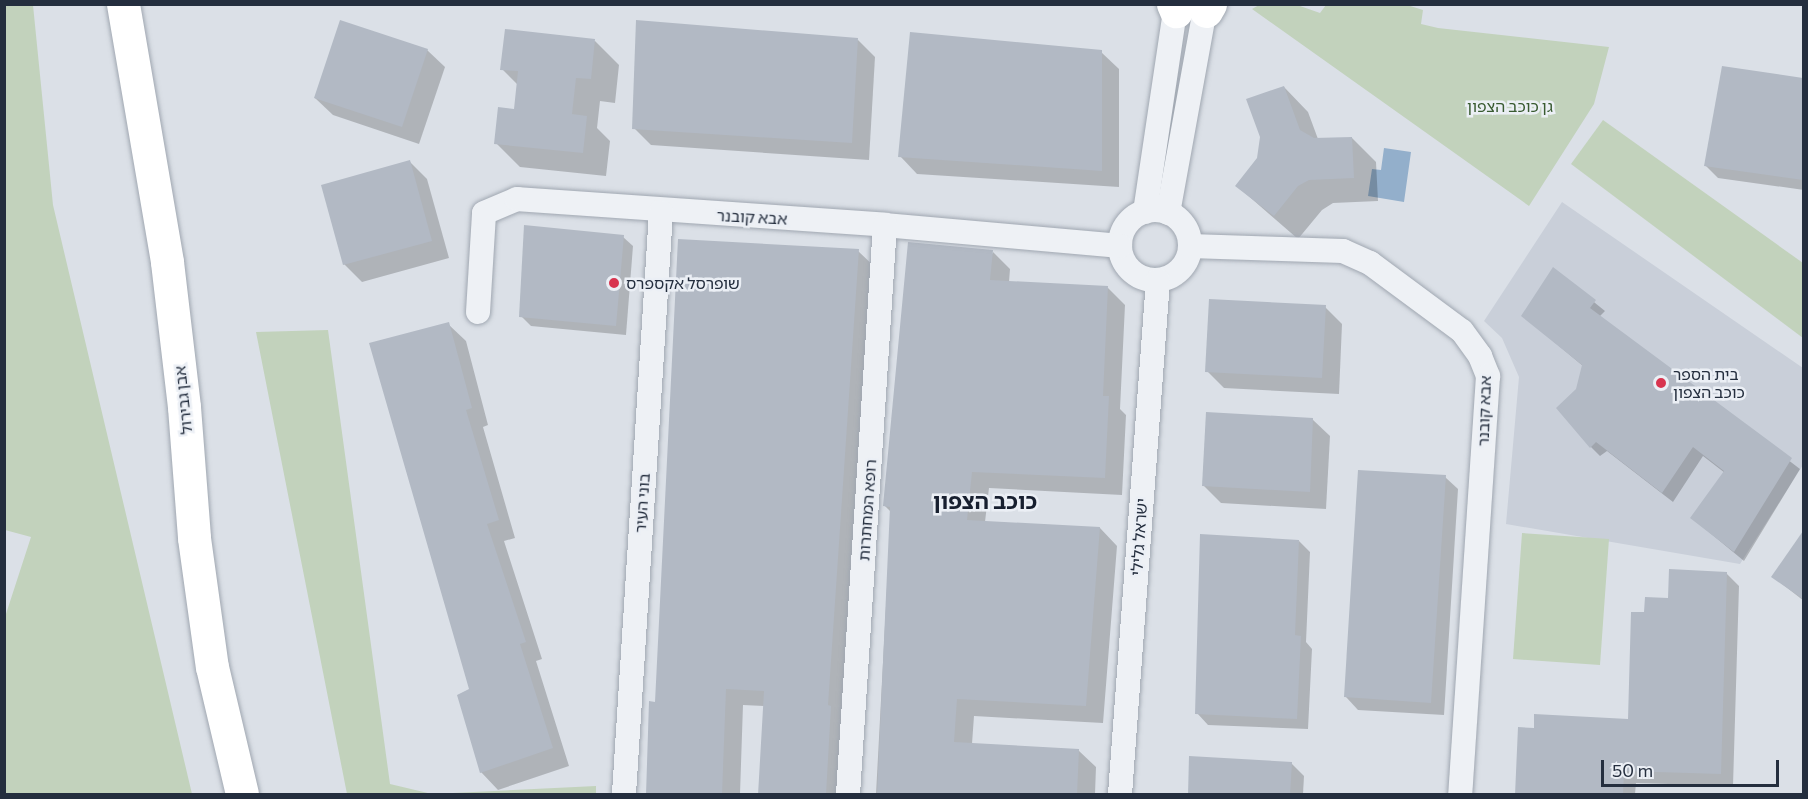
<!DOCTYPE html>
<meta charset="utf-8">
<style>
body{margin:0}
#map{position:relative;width:1808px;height:799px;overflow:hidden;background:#dbe0e7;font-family:Commissioner,"Noto Sans Hebrew",sans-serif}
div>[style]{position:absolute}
.built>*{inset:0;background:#c9cfd9}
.green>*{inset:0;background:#c2d2bc}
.water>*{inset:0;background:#93afcb}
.shadow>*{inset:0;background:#0003}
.building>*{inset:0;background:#b2b9c4}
.roads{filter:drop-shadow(0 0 2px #a0a7b1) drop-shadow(0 0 2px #a0a7b1)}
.minor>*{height:24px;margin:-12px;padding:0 12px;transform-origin:12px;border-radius:12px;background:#eef1f5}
.minor>.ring{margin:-12px;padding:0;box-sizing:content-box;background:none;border:24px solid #eef1f5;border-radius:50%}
.secondary>*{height:33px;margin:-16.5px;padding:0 16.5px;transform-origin:16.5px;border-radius:16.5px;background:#fff}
.dots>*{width:16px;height:16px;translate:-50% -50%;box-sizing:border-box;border:3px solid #ebeff5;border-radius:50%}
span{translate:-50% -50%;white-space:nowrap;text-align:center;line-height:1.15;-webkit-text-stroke:5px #ebeff5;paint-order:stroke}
.park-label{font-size:16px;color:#395b31}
.street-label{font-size:16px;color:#242e3e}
.poi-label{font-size:16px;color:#242e3e}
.left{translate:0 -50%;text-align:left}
.district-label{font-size:22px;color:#171f2f;font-weight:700}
.frame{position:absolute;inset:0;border:6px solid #242e3e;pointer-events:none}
.scale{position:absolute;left:1601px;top:760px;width:178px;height:27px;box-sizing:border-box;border:3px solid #242e3e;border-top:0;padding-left:8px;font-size:18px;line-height:21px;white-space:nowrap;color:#242e3e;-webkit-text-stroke:4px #ebeff5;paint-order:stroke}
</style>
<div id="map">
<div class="built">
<div style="clip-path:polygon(1562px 202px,1803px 368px,1803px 465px,1740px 564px,1506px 524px,1519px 377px,1502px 338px,1484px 321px)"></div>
</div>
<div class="green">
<div style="clip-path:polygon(33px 5px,53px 205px,192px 794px,5px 794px,5px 617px,31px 537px,5px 530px,4px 5px)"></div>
<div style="clip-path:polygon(1259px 5px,1300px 6px,1320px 13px,1326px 5px,1407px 5px,1423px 10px,1421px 24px,1438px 28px,1609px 47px,1594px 104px,1529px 206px,1252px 9px)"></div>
<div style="clip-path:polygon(1603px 120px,1803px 263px,1803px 338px,1571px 164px)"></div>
<div style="clip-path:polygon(328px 330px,390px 784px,432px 794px,596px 786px,596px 794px,347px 794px,256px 332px)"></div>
<div style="clip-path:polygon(1522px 533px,1609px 539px,1600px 665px,1513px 659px)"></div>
</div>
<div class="water">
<div style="clip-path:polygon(1384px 148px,1411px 152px,1404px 202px,1368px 196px,1372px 169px,1381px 170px)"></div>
</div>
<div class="shadow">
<div style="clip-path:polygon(858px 40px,875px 57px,869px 160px,651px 145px,634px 128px)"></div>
<div style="clip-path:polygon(595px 41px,619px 65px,615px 103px,600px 101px,597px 128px,610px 141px,606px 176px,520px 167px,496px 143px,515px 111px,518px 85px,502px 69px)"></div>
<div style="clip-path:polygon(427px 50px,445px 67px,419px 144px,333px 115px,315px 98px)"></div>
<div style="clip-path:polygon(1101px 52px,1119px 69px,1119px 187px,917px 174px,900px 156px)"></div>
<div style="clip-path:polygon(1723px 68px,1804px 79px,1804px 190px,1718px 178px,1705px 165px)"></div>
<div style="clip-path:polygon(1284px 87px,1308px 112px,1318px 139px,1352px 138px,1376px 162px,1378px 201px,1333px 203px,1322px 210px,1298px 239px,1237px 186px,1258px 159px)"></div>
<div style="clip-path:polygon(410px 162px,427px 179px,449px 258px,362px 282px,344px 264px)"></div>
<div style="clip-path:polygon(623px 237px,633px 246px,626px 335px,531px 326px,521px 316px)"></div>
<div style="clip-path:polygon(858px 251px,876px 268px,844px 794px,760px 794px,764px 706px,743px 705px,740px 794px,648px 794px,656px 703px)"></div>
<div style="clip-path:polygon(993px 252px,1010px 269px,1009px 282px,1108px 288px,1125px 305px,1120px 409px,1126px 415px,1122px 495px,989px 488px,985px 522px,1100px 528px,1117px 546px,1103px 723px,974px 716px,972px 744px,1078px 750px,1096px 767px,1095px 794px,876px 794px,891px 512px,884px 505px)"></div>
<div style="clip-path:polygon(1553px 269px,1605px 311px,1599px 317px,1800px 469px,1744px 561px,1692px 518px,1725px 473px,1703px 456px,1673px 502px,1607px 451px,1600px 456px,1591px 447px,1578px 390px,1583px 366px,1523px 316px)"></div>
<div style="clip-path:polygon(1325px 307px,1342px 324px,1339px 394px,1224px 388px,1207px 371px)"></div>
<div style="clip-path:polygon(448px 324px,466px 341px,488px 425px,483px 427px,515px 538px,504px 541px,542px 659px,536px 661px,569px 766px,498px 790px,481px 772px,471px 690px)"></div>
<div style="clip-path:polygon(1312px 419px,1330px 436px,1326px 509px,1221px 503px,1204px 486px)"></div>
<div style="clip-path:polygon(1445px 477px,1458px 489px,1444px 715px,1358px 710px,1346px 697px)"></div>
<div style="clip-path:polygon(1804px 533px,1804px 601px,1773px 577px)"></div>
<div style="clip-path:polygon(1299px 541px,1310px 552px,1306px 642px,1312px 649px,1308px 729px,1208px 725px,1197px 713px)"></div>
<div style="clip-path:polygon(1726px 573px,1739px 586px,1733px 786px,1636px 783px,1635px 794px,1516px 794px,1535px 730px,1629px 721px,1646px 614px)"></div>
<div style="clip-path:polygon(1291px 763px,1304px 776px,1303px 794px,1189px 794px)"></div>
</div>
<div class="building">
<div style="clip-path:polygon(340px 20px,428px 49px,402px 127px,314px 98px)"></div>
<div style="clip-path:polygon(636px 20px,858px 38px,852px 143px,632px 129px)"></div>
<div style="clip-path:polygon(505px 29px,595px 39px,591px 79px,576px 78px,572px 114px,587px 116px,583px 153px,494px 144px,498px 107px,514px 109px,518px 71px,500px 70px)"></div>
<div style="clip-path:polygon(910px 32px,1102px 50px,1102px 171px,898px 157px)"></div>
<div style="clip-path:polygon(1722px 66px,1803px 78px,1803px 180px,1704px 166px)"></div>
<div style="clip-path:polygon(1284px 86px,1300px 130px,1314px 138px,1352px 137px,1354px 178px,1309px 180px,1298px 186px,1274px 216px,1235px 186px,1257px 158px,1260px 137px,1246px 99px)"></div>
<div style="clip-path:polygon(410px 160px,432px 241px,343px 265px,321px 185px)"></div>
<div style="clip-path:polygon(524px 225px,624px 235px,616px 326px,519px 317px)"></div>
<div style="clip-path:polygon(678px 239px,859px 249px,828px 705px,831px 706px,826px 795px,758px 795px,764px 691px,726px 689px,722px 795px,646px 795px,649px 701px,655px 702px)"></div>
<div style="clip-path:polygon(908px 242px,993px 250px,990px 280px,1108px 286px,1103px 396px,1109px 396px,1105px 478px,972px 472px,967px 520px,1100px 527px,1086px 706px,957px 699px,954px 742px,1079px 749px,1077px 795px,877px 795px,890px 507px,883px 506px)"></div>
<div style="clip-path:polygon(1553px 267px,1596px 300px,1590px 308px,1792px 458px,1734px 552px,1690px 518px,1724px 471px,1693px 447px,1662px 493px,1596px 442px,1590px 448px,1556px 408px,1576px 389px,1582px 365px,1521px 316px)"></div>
<div style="clip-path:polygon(1209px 299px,1326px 305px,1322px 378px,1205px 372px)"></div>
<div style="clip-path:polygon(449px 322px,472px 408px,466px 410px,499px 520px,487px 524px,526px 642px,520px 644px,553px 748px,480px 773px,457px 695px,469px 689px,369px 343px)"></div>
<div style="clip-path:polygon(1206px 412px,1313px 418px,1310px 492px,1202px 486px)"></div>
<div style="clip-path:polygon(1358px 470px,1446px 475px,1431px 703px,1344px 697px)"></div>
<div style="clip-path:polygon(1803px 531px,1803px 599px,1771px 577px)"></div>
<div style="clip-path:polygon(1200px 534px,1299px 540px,1295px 635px,1301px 636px,1297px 719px,1195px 714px)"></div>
<div style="clip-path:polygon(1669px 569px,1727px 572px,1721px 774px,1624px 771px,1623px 795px,1515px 795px,1518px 727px,1534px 728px,1534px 714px,1628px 719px,1631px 612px,1644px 612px,1645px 597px,1668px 598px)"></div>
<div style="clip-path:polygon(1189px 756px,1292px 762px,1290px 795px,1188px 795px)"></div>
</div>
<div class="roads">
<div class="minor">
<div class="ring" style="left:1120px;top:210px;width:46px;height:46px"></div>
<div style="left:1145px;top:212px;width:210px;rotate:-81.5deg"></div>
<div style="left:1168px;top:213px;width:212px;rotate:-79.7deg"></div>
<div style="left:1190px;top:246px;width:153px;rotate:1.9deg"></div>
<div style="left:1343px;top:251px;width:30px;rotate:24deg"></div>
<div style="left:1370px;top:263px;width:114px;rotate:36.5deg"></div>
<div style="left:1462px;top:331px;width:31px;rotate:54deg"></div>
<div style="left:1480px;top:356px;width:22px;rotate:68deg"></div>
<div style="left:1488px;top:376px;width:419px;rotate:93.8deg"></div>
<div style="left:478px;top:312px;width:99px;rotate:-86.5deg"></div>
<div style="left:484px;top:213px;width:36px;rotate:-23deg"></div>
<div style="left:517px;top:199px;width:369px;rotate:4deg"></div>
<div style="left:885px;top:225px;width:236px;rotate:5.1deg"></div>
<div style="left:624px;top:794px;width:583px;rotate:-86.36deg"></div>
<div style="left:848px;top:794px;width:570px;rotate:-86.28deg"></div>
<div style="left:1120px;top:794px;width:515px;rotate:-85.77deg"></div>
</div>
<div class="secondary">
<div style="left:123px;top:4px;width:262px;rotate:80.3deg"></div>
<div style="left:167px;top:262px;width:146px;rotate:83.3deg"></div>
<div style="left:184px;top:407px;width:131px;rotate:85.6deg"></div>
<div style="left:194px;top:538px;width:130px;rotate:82.1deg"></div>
<div style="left:212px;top:667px;width:130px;rotate:76.7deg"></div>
<div style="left:1173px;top:4px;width:8px;rotate:67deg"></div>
<div style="left:1206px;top:11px;width:8px;rotate:-60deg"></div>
</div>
</div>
<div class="dots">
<div style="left:614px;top:283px;background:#d8344f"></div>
<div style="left:1661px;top:383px;background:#d8344f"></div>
</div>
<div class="park-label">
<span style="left:1510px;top:106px">גן כוכב הצפון</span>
</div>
<div class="street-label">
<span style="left:752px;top:217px;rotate:3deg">אבא קובנר</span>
<span style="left:183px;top:400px;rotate:-96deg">אבן גבירול</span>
<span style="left:1484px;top:411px;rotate:-88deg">אבא קובנר</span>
<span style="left:642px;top:503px;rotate:-86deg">בוני העיר</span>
<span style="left:867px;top:510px;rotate:-86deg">רופא המחתרות</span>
<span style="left:1139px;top:537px;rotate:-86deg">ישראל גלילי</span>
</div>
<div class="poi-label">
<span class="left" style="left:626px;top:283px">שופרסל אקספרס</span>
<span class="left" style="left:1673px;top:383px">בית הספר<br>כוכב הצפון</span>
</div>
<div class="district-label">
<span style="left:985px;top:501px">כוכב הצפון</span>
</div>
<div class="frame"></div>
<div class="scale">50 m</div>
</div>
